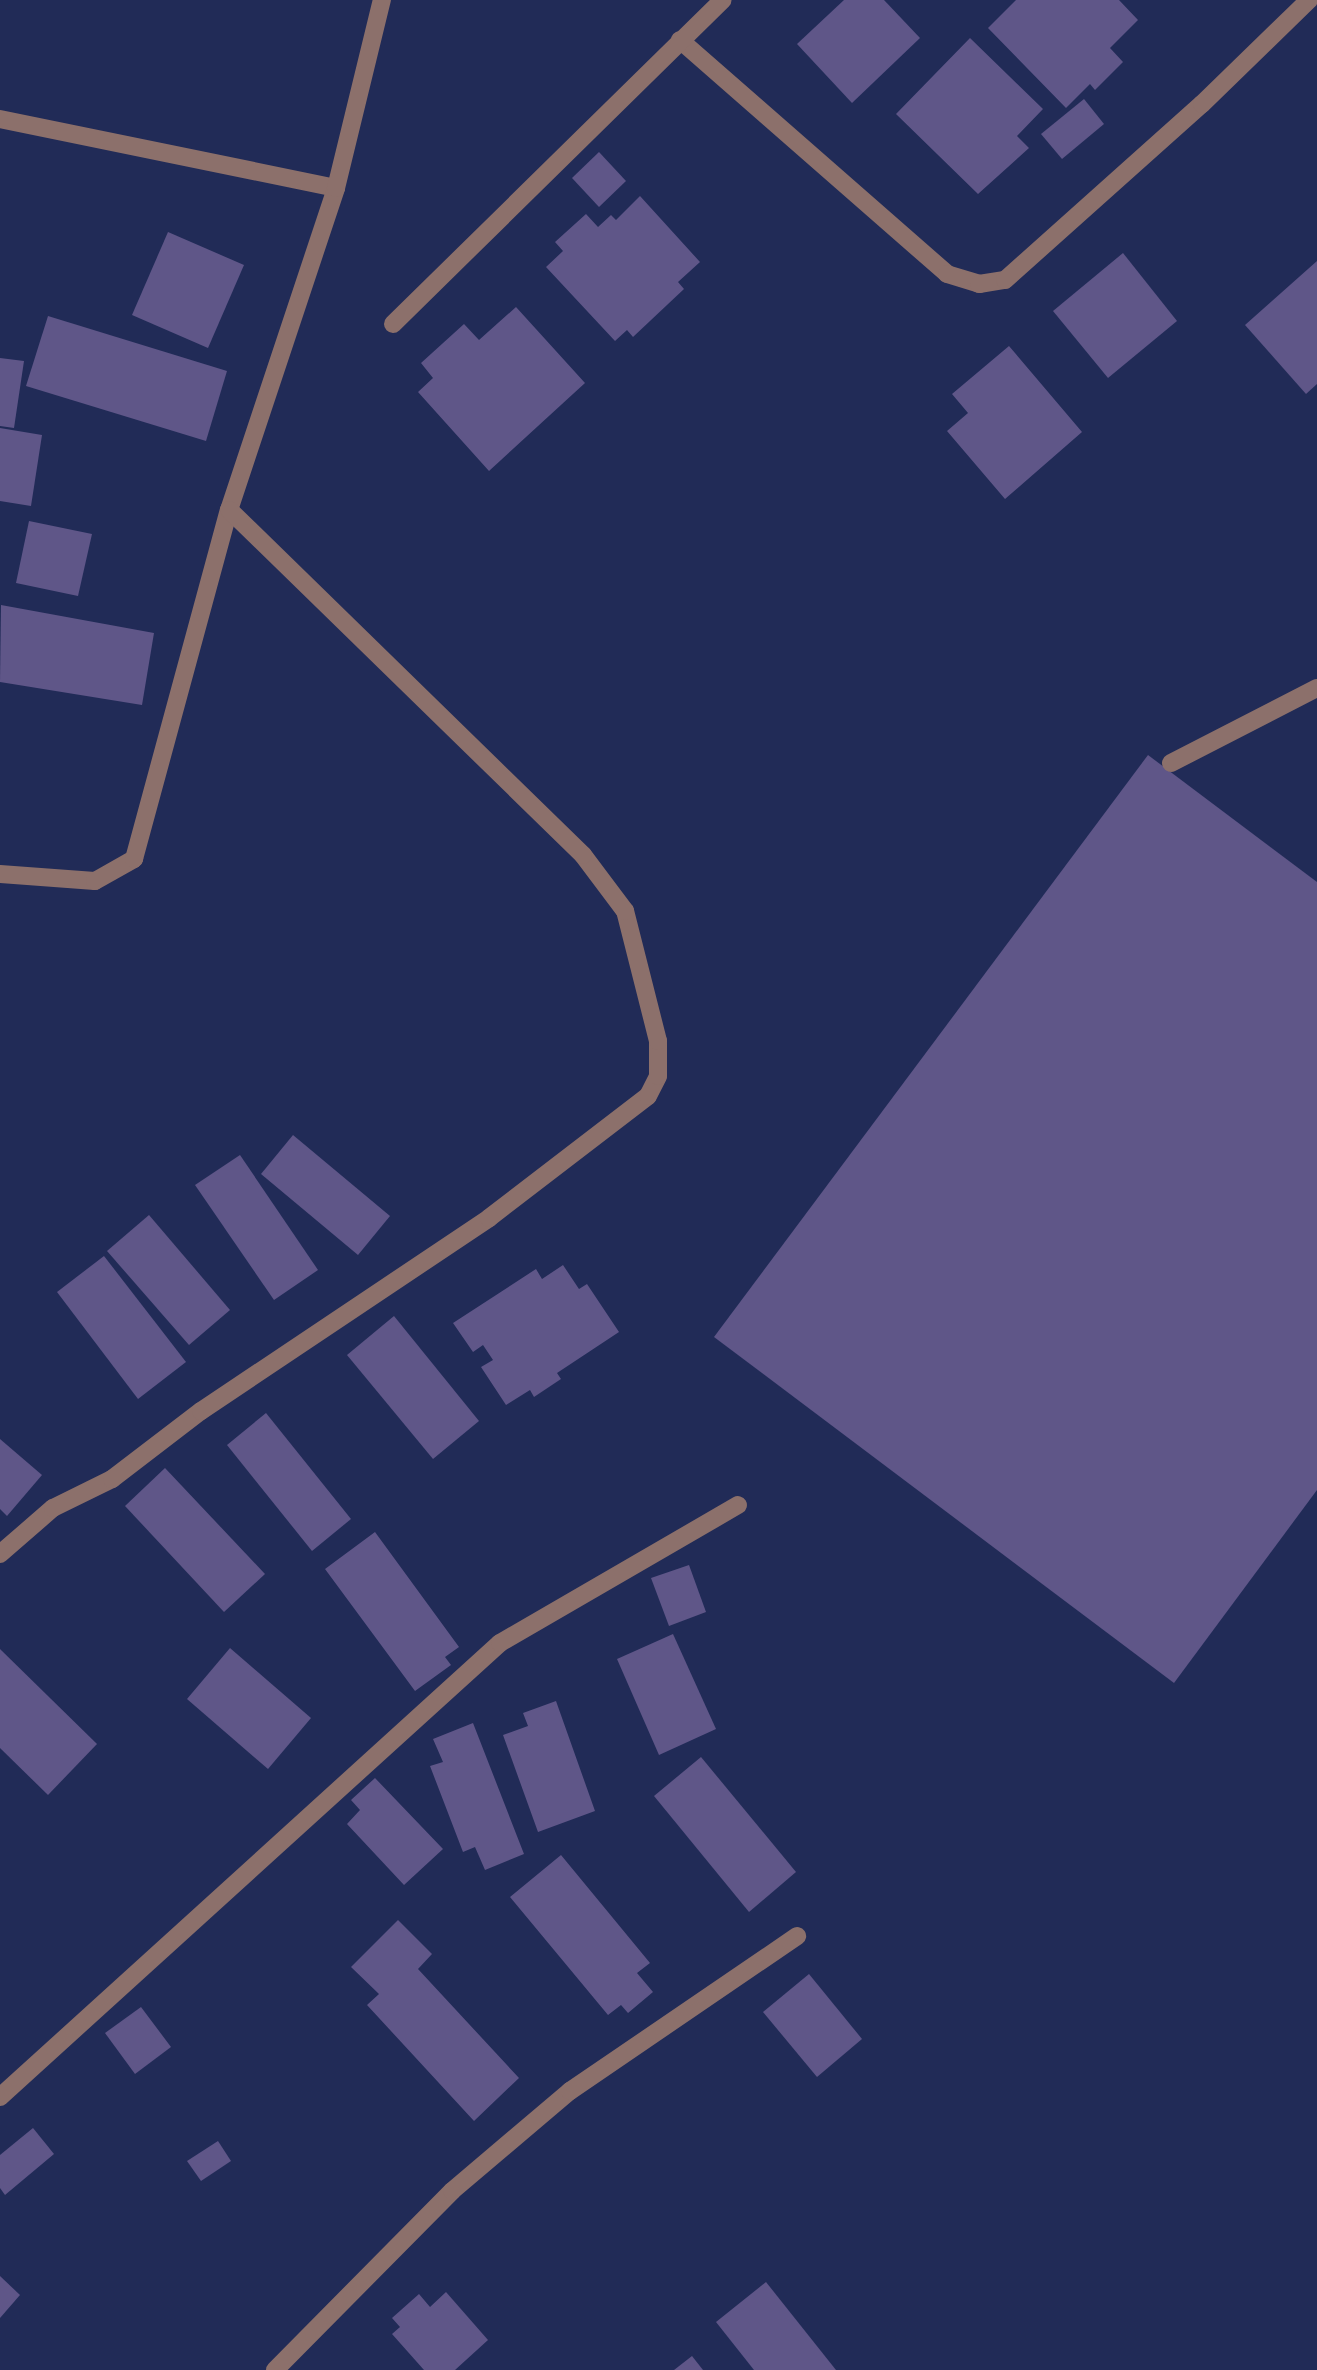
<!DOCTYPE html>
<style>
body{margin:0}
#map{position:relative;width:1317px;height:2370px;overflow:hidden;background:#212b57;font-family:Raleway,sans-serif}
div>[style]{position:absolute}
.building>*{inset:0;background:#5f5688}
.minor>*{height:18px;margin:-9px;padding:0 9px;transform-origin:9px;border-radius:9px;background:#8c706b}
span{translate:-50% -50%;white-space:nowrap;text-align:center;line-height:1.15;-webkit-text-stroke:7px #111629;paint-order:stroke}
</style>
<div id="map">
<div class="building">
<div style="clip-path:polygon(844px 0,884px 0,920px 38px,852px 103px,797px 44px)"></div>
<div style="clip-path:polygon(1016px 0,1119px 0,1138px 20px,1110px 48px,1123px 62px,1095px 90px,1090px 84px,1066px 108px,988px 28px)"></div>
<div style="clip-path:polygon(970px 38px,1043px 109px,1017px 136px,1029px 148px,978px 194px,896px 114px)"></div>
<div style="clip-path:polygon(1084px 99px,1104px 124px,1062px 159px,1041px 134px)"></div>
<div style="clip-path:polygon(599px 152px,626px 181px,599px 207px,572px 178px)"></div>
<div style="clip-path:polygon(640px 196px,700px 262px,678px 282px,684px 289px,633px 337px,627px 330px,615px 341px,546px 267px,563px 251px,555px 242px,586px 214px,598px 227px,611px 215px,616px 220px)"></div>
<div style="clip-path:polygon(168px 232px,244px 265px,208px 348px,132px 315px)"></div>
<div style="clip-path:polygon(1123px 253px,1177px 321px,1108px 378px,1053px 311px)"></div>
<div style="clip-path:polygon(1317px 261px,1317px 384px,1306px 394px,1245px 325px)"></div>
<div style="clip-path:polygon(516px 307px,585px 383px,489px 471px,418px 392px,433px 378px,421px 363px,464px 324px,479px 340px)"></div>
<div style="clip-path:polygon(48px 316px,227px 371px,206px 441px,26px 386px)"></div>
<div style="clip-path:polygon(1009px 346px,1082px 432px,1005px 499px,947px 431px,968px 413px,952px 394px)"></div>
<div style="clip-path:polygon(0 358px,24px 361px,14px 428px,0 426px)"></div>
<div style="clip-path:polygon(0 428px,42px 435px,31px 506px,0 501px)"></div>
<div style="clip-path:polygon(29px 521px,92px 534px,78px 596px,16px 583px)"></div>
<div style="clip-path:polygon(1px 605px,154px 633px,142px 705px,0 682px)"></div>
<div style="clip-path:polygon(1148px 755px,1317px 882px,1317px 1490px,1174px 1683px,714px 1337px)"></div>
<div style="clip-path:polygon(293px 1135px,390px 1216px,358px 1255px,261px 1174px)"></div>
<div style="clip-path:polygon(240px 1155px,318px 1270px,274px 1300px,195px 1185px)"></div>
<div style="clip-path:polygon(149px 1215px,230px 1310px,189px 1345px,107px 1251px)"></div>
<div style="clip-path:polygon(104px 1256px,186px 1362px,138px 1399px,57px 1292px)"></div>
<div style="clip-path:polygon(563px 1265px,579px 1289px,587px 1284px,619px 1332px,557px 1373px,561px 1379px,534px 1397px,530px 1390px,506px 1405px,481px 1367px,493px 1360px,483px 1345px,473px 1352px,453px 1323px,536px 1269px,542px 1279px)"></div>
<div style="clip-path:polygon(394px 1316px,479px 1421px,433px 1459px,347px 1355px)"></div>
<div style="clip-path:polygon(266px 1413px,351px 1519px,312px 1551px,227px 1445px)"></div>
<div style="clip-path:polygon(0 1439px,42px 1475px,7px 1516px,0 1509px)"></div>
<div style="clip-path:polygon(165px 1468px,265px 1574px,224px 1612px,125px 1506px)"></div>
<div style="clip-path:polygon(375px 1532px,459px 1647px,445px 1657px,451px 1665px,415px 1691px,325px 1569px)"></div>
<div style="clip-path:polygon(689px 1565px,706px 1612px,669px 1626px,651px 1578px)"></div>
<div style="clip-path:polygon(673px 1634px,716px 1729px,659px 1755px,617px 1659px)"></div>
<div style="clip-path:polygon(230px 1648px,311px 1718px,268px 1769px,187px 1699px)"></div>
<div style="clip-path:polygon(0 1649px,97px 1744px,48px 1795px,0 1748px)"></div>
<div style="clip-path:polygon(556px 1701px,595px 1811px,538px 1832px,503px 1735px,528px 1726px,523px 1713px)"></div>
<div style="clip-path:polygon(473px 1723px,524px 1854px,485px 1870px,475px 1847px,463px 1852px,430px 1766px,443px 1762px,433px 1739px)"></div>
<div style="clip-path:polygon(701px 1757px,796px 1872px,749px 1912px,654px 1796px)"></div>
<div style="clip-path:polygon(375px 1778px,443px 1849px,404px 1885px,347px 1824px,360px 1810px,351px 1800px)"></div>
<div style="clip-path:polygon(561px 1855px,650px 1963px,637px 1973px,653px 1992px,628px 2013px,621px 2005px,608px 2015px,510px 1897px)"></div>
<div style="clip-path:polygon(398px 1920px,432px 1954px,418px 1969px,519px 2078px,474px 2121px,367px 2005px,379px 1994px,351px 1967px)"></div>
<div style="clip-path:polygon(809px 1974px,862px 2039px,817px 2077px,763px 2012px)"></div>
<div style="clip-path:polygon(141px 2007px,171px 2047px,135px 2074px,105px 2033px)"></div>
<div style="clip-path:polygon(33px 2128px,54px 2154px,5px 2195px,0 2188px,0 2155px)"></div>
<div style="clip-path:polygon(218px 2141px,231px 2161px,201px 2181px,187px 2161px)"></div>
<div style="clip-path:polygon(0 2276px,20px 2295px,0 2318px)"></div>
<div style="clip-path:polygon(766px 2282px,836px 2370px,754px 2370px,716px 2322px)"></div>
<div style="clip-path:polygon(446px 2292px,488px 2340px,455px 2370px,424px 2370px,392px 2334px,400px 2327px,392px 2318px,419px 2294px,430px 2307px)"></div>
<div style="clip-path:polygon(692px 2356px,703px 2370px,674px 2370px)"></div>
</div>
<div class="minor">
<div style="left:680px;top:40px;width:355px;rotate:41.2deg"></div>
<div style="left:947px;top:274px;width:34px;rotate:17deg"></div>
<div style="left:979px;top:284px;width:26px;rotate:-9deg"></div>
<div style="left:1005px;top:280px;width:264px;rotate:-41.8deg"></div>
<div style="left:1202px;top:104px;width:149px;rotate:-44.2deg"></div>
<div style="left:0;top:119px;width:343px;rotate:11.6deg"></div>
<div style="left:393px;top:324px;width:462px;rotate:-44.5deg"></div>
<div style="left:1171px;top:763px;width:164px;rotate:-27.2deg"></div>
<div style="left:0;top:874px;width:95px;rotate:4.2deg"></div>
<div style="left:95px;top:881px;width:45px;rotate:-29.4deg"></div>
<div style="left:134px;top:859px;width:362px;rotate:-74.8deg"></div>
<div style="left:229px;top:510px;width:339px;rotate:-71.6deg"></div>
<div style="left:336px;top:188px;width:194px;rotate:-76.3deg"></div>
<div style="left:0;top:1554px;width:70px;rotate:-41deg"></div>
<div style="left:53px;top:1508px;width:66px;rotate:-26.2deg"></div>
<div style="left:112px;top:1479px;width:112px;rotate:-37.4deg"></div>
<div style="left:201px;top:1411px;width:347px;rotate:-33.8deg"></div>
<div style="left:489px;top:1218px;width:200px;rotate:-37.5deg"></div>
<div style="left:648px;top:1096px;width:22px;rotate:-63deg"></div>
<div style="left:658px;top:1076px;width:35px;rotate:-90deg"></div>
<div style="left:658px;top:1041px;width:134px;rotate:-104.2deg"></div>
<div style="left:625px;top:911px;width:70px;rotate:-126.9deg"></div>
<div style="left:583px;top:855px;width:494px;rotate:-135.7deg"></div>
<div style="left:0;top:2097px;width:675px;rotate:-42.24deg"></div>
<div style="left:500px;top:1643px;width:275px;rotate:-30.1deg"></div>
<div style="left:275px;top:2370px;width:252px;rotate:-45.3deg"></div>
<div style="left:452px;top:2191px;width:155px;rotate:-40.3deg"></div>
<div style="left:570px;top:2091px;width:275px;rotate:-34.3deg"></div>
</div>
</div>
